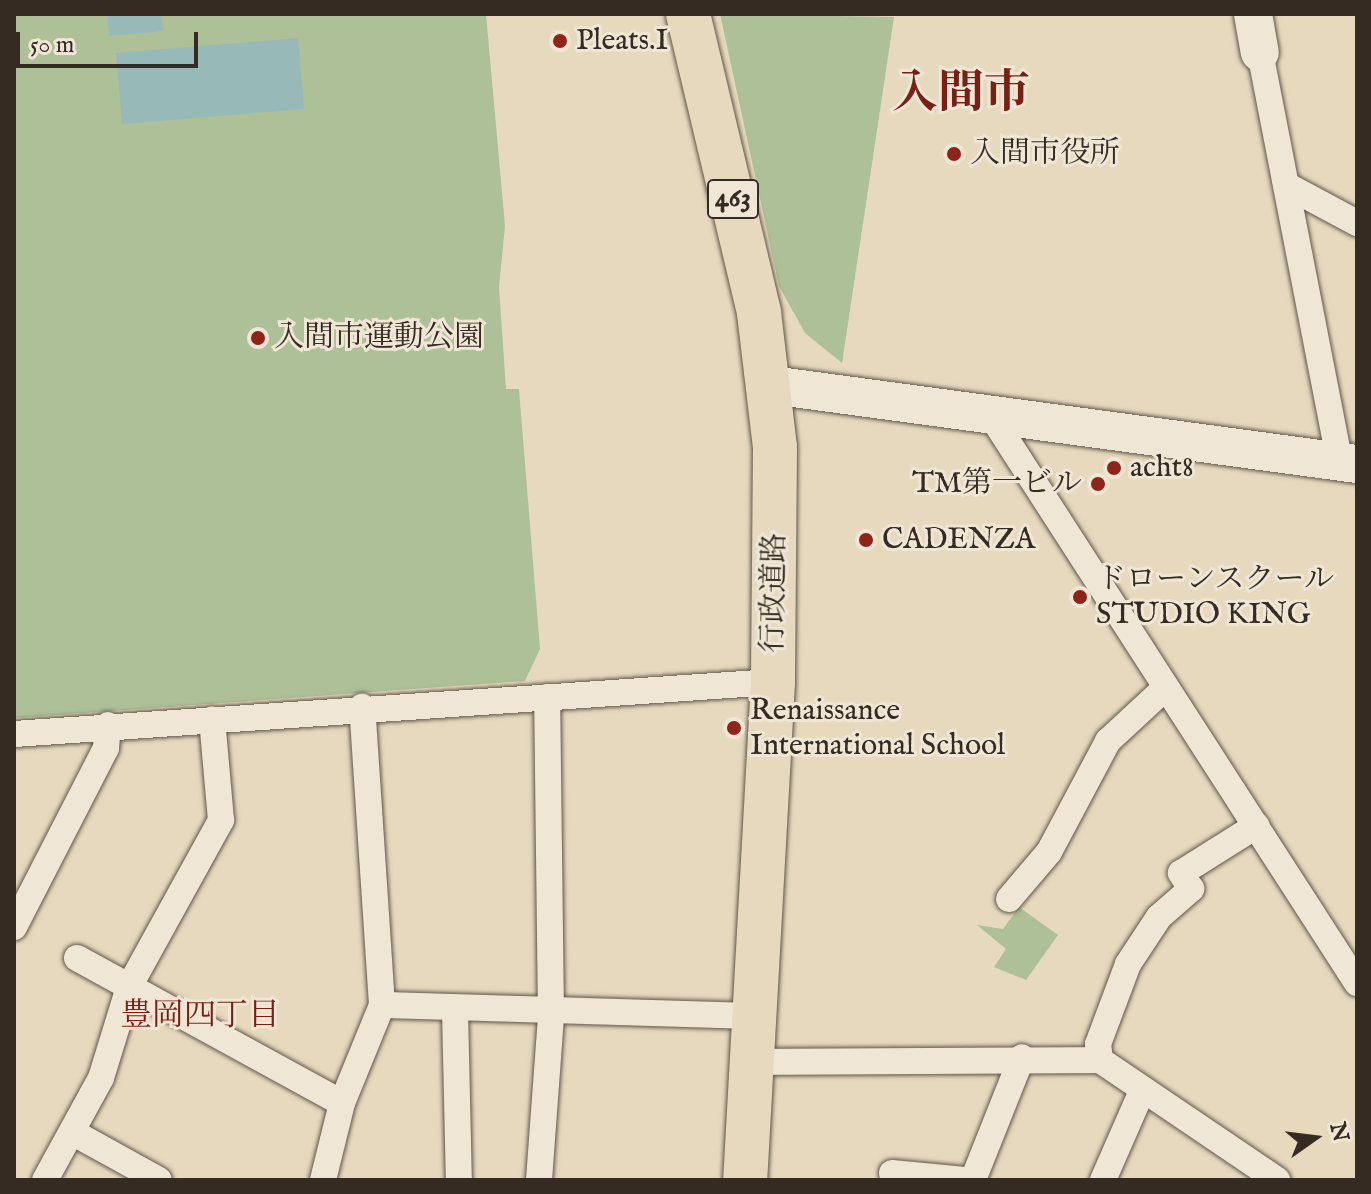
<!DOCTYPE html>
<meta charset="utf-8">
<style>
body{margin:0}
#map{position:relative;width:1371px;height:1194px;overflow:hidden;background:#e6d9be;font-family:"IM FELL English","Noto Serif JP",serif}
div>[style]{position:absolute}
.green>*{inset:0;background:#aec097}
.water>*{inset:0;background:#97b9b7}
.roads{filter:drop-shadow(0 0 2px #615649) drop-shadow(0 0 2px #615649)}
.street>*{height:26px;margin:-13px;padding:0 13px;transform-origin:13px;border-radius:13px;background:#efe6d5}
.secondary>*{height:38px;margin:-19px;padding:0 19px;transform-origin:19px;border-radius:19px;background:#efe6d5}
.highway>*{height:44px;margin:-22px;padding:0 22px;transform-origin:22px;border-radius:22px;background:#e6d9be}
.dots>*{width:22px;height:22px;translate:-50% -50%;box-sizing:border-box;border:4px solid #efe6d5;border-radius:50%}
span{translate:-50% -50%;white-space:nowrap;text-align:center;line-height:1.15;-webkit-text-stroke:6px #efe6d5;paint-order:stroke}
.shield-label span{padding:2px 6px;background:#efe6d5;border:2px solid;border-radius:6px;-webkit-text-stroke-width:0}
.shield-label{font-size:28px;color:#352b22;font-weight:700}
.poi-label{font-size:30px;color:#352b22}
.left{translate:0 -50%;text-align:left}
.right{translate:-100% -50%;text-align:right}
.street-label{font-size:30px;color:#352b22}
.neighbourhood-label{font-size:32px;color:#7a1f14}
.town-label{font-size:46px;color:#7a1f14;font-weight:700}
.frame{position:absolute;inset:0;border:16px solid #352b22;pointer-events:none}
.north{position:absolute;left:1275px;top:1098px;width:80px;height:80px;-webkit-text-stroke:6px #efe6d5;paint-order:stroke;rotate:76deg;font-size:22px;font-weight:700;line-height:32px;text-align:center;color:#352b22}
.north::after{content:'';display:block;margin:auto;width:28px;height:36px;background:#352b22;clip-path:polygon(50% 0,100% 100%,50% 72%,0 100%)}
.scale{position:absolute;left:16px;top:32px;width:182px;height:36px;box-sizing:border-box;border:4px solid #352b22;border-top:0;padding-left:10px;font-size:24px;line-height:28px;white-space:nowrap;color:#352b22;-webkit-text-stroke:6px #efe6d5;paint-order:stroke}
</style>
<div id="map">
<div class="green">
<div style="clip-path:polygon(14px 14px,486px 14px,505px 226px,499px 287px,506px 389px,519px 389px,540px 649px,525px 681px,14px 718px)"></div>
<div style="clip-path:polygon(720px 14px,894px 17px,842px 363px,805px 333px,779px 286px)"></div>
<div style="clip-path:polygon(1019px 907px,1058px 935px,1026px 980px,994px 967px,1006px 949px,977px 925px,1003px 929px)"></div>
</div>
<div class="water">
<div style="clip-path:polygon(107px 14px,161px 14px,163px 31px,109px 36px)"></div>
<div style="clip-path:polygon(298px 38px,304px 109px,122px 124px,116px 53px)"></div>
</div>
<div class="roads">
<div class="street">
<div style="left:1260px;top:52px;width:418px;rotate:79deg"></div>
<div style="left:1286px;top:185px;width:81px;rotate:28.2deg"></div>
<div style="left:990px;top:414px;width:677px;rotate:57.18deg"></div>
<div style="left:14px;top:734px;width:761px;rotate:-3.92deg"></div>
<div style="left:1009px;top:899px;width:62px;rotate:-49.6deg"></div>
<div style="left:1049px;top:852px;width:126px;rotate:-62deg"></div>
<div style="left:1108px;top:741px;width:75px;rotate:-42.8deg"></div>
<div style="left:14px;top:927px;width:201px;rotate:-62.8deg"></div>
<div style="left:106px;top:748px;width:23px;rotate:-85deg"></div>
<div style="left:77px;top:958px;width:302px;rotate:28.7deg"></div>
<div style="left:342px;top:1103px;width:106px;rotate:-67.8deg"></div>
<div style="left:382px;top:1005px;width:299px;rotate:-93.8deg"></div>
<div style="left:382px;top:1005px;width:374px;rotate:1.7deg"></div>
<div style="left:455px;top:1010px;width:170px;rotate:88.7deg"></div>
<div style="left:1100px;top:1060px;width:16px;rotate:-97deg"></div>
<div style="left:1098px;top:1044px;width:85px;rotate:-69.4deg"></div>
<div style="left:1128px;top:964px;width:56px;rotate:-56.6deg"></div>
<div style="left:1159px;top:917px;width:43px;rotate:-41.2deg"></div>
<div style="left:1191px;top:889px;width:19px;rotate:-122deg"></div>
<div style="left:1181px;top:873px;width:89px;rotate:-32.1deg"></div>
<div style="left:751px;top:1062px;width:349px;rotate:-0.3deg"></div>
<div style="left:1100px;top:1060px;width:214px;rotate:34.1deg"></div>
<div style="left:72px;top:1132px;width:99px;rotate:28.9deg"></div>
<div style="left:892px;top:1173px;width:73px;rotate:5.5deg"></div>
<div style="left:45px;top:1180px;width:116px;rotate:-61.2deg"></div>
<div style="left:101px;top:1078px;width:95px;rotate:-72.9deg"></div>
<div style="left:129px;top:987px;width:191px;rotate:-61.1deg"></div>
<div style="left:221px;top:820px;width:101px;rotate:-95.1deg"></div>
<div style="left:323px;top:1180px;width:79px;rotate:-76.1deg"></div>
<div style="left:539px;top:1180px;width:164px;rotate:-85.8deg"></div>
<div style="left:551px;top:1016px;width:319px;rotate:-90.7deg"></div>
<div style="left:973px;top:1180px;width:132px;rotate:-68.3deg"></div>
<div style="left:1103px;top:1180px;width:99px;rotate:-66.3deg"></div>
</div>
<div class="secondary">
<div style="left:1253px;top:14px;width:39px;rotate:80deg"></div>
<div style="left:771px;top:385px;width:591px;rotate:7.68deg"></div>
</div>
<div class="highway">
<div style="left:688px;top:14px;width:307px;rotate:76.6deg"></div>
<div style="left:759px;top:313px;width:136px;rotate:83.2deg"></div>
<div style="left:775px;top:448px;width:234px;rotate:90.5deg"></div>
<div style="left:773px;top:682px;width:499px;rotate:93.2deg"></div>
</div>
</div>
<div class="dots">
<div style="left:560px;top:41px;background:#8f2418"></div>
<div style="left:954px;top:154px;background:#8f2418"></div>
<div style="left:258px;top:338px;background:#8f2418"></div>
<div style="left:1114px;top:468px;background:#8f2418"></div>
<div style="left:1098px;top:484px;background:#8f2418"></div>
<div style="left:866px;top:540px;background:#8f2418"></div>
<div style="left:1080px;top:597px;background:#8f2418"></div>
<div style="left:734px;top:728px;background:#8f2418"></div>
</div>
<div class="shield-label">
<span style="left:733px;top:199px">463</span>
</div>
<div class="poi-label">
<span class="left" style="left:576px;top:41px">Pleats.I</span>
<span class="left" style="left:970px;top:154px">入間市役所</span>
<span class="left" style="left:274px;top:338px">入間市運動公園</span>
<span class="left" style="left:1130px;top:468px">acht8</span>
<span class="right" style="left:1082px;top:484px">TM第一ビル</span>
<span class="left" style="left:882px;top:540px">CADENZA</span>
<span class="left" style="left:1096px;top:597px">ドローンスクール<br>STUDIO KING</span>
<span class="left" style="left:750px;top:728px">Renaissance<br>International School</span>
</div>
<div class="street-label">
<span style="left:775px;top:593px;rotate:-89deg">行政道路</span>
</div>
<div class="neighbourhood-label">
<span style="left:200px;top:1017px">豊岡四丁目</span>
</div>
<div class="town-label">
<span style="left:961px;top:95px">入間市</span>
</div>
<div class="frame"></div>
<div class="north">N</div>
<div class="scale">50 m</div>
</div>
